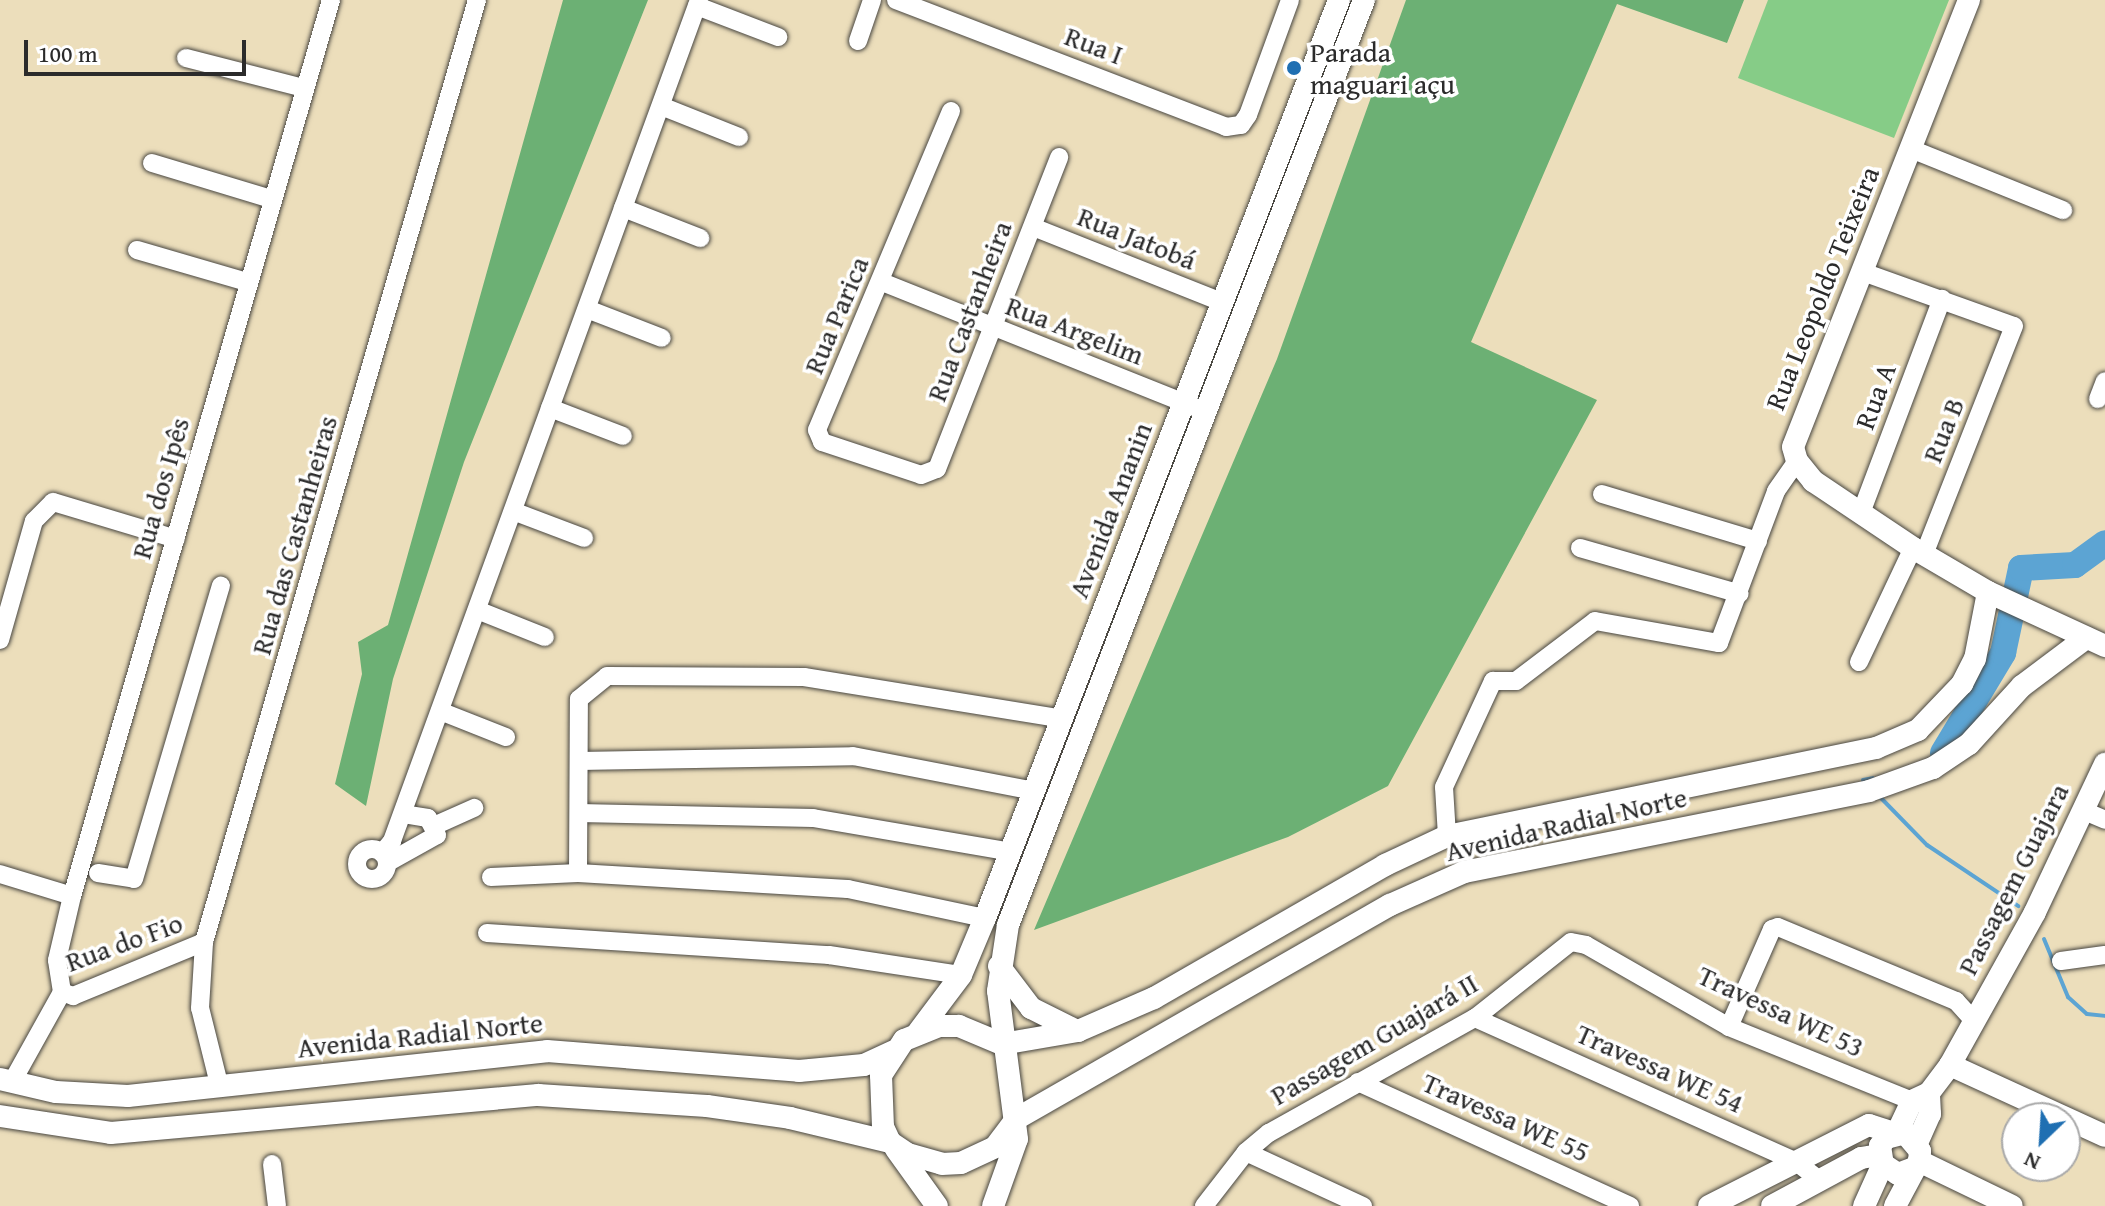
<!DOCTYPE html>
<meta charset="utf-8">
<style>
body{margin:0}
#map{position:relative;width:2105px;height:1206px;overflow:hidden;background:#ecdebb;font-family:"Gentium Book Plus",serif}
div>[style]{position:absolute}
.green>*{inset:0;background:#86cc87}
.forest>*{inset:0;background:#6cb074}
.stream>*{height:4px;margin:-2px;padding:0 2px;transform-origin:2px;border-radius:2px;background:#5ca4d3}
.river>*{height:26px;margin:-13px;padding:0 13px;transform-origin:13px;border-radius:13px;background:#5ca4d3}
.roads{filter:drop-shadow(0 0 2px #484641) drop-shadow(0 0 2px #484641)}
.minor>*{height:18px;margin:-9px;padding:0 9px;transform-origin:9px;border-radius:9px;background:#fff}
.minor>.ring{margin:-9px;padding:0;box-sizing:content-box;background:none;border:18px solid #fff;border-radius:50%}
.major>*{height:22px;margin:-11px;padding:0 11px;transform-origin:11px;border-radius:11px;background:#fff}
.dots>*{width:22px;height:22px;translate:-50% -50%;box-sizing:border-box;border:4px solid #fff;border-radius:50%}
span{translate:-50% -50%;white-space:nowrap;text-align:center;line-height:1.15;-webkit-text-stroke:7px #fff;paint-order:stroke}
.street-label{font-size:28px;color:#2b2b2b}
.poi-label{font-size:28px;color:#2b2b2b}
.left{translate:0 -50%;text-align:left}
.north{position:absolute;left:2001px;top:1102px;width:80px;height:80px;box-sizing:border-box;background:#fff;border:2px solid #aaa;border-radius:50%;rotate:205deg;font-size:22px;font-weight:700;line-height:32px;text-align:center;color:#2b2b2b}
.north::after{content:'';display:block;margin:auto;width:28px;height:36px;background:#1f6fb2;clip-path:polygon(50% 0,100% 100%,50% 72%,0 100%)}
.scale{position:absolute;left:24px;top:40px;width:222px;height:36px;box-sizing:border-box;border:4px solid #2b2b2b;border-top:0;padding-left:10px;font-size:24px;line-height:28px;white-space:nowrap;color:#2b2b2b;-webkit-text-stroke:6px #fff;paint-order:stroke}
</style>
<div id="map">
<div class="green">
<div style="clip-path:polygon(1768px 0,1949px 0,1894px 138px,1738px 78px)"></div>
</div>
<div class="forest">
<div style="clip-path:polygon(563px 0,648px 0,464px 462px,393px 679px,366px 806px,335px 784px,362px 674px,358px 642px,388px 625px)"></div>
<div style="clip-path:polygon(1406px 0,1744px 0,1727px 43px,1617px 4px,1471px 342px,1597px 400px,1388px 786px,1288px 837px,1034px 930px,1277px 359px)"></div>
</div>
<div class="stream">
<div style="left:1863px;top:780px;width:10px;rotate:-11deg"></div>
<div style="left:1879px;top:796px;width:69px;rotate:45.6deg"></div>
<div style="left:1927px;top:845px;width:110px;rotate:33.8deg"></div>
<div style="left:2044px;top:939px;width:63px;rotate:67.5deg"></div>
<div style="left:2068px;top:997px;width:25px;rotate:42deg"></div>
<div style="left:2087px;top:1014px;width:18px;rotate:6deg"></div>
</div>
<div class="river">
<div style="left:1943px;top:753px;width:117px;rotate:-59deg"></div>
<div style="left:2003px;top:653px;width:87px;rotate:-78deg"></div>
<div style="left:2021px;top:568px;width:54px;rotate:-3.2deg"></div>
<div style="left:2075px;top:565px;width:37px;rotate:-36deg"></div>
</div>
<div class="roads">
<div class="minor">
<div style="left:896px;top:0;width:354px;rotate:21deg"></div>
<div style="left:1226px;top:127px;width:15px;rotate:-8deg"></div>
<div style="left:1241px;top:125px;width:12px;rotate:-55deg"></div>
<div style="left:1248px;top:115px;width:122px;rotate:-69.9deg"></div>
<div style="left:697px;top:6px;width:87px;rotate:20.9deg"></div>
<div style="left:858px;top:41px;width:43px;rotate:-71.1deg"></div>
<div style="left:186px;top:58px;width:122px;rotate:14.3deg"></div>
<div style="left:661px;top:106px;width:84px;rotate:21.7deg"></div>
<div style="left:951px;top:111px;width:346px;rotate:112.8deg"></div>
<div style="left:817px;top:430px;width:13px;rotate:67deg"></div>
<div style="left:822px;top:442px;width:104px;rotate:18.4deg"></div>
<div style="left:921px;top:475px;width:17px;rotate:-21deg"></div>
<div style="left:937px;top:469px;width:335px;rotate:-68.6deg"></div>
<div style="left:1911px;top:149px;width:164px;rotate:21.9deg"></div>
<div style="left:152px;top:163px;width:124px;rotate:16.8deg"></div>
<div style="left:623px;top:208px;width:83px;rotate:21.3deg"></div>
<div style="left:1033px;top:227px;width:202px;rotate:21.7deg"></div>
<div style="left:137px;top:250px;width:115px;rotate:16.2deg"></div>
<div style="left:1863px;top:272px;width:160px;rotate:19.7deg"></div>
<div style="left:2014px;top:326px;width:245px;rotate:111.5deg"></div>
<div style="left:882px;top:282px;width:337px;rotate:21.8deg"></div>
<div style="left:587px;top:309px;width:80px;rotate:21.1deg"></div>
<div style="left:2098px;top:399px;width:19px;rotate:-69deg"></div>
<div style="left:550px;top:408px;width:78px;rotate:21deg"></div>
<div style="left:1602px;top:494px;width:163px;rotate:16.8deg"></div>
<div style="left:513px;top:511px;width:76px;rotate:20.8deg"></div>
<div style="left:1861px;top:513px;width:229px;rotate:-69.3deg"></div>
<div style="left:1580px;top:548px;width:166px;rotate:16deg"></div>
<div style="left:477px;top:610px;width:73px;rotate:21.7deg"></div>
<div style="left:0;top:640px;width:124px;rotate:-74.1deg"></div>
<div style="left:34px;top:521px;width:27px;rotate:-45deg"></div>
<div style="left:53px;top:502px;width:128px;rotate:16.7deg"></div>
<div style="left:1859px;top:662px;width:126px;rotate:-64.7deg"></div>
<div style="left:440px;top:711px;width:71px;rotate:21.5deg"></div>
<div style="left:579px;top:761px;width:274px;rotate:-1deg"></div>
<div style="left:853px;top:756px;width:184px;rotate:10.9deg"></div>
<div style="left:2082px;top:810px;width:25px;rotate:23deg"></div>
<div style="left:579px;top:813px;width:234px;rotate:1.2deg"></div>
<div style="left:813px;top:818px;width:201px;rotate:9.7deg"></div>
<div style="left:436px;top:825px;width:42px;rotate:-24.1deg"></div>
<div style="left:1447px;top:836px;width:49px;rotate:-93.5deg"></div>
<div style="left:1444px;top:787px;width:117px;rotate:-65.2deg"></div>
<div style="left:1493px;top:681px;width:23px"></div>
<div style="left:1516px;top:681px;width:99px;rotate:-37.2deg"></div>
<div style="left:1595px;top:621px;width:126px;rotate:10.1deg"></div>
<div style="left:1719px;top:643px;width:162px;rotate:-69.4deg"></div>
<div style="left:1776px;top:491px;width:37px;rotate:-55deg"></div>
<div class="ring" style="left:357px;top:849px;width:12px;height:12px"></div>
<div style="left:382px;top:853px;width:16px;rotate:-50deg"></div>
<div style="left:392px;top:841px;width:895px;rotate:-69.95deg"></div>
<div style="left:387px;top:863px;width:57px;rotate:-29.2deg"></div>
<div style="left:437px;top:835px;width:19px;rotate:-118deg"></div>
<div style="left:428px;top:818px;width:26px;rotate:-171deg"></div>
<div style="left:98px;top:873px;width:36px;rotate:9deg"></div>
<div style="left:134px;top:879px;width:306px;rotate:-73.5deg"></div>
<div style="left:578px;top:873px;width:174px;rotate:-89.7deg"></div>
<div style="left:579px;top:699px;width:36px;rotate:-39deg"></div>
<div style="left:607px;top:676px;width:197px;rotate:0.3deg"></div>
<div style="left:804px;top:677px;width:261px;rotate:9.2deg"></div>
<div style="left:0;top:874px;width:75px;rotate:17deg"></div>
<div style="left:491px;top:877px;width:87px;rotate:-2.6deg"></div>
<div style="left:578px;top:873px;width:270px;rotate:3.4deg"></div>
<div style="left:848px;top:889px;width:140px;rotate:12deg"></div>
<div style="left:487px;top:933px;width:343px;rotate:3.7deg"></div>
<div style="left:829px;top:955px;width:134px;rotate:8.6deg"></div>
<div style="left:2061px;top:961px;width:44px;rotate:-7.8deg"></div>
<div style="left:62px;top:992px;width:32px;rotate:-99deg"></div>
<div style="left:57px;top:960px;width:66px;rotate:-76.8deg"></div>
<div style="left:72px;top:896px;width:933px;rotate:-73.88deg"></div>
<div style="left:62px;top:992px;width:12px;rotate:20deg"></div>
<div style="left:73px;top:996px;width:142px;rotate:-22.4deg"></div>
<div style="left:1475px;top:1018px;width:350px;rotate:24.1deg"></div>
<div style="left:1795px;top:1161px;width:29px;rotate:38deg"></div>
<div style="left:1729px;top:1027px;width:107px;rotate:-66.3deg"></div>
<div style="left:1772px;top:929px;width:6px;rotate:-18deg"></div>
<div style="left:1778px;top:927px;width:193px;rotate:22.6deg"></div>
<div style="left:1956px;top:1001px;width:27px;rotate:48deg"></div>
<div style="left:12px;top:1082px;width:103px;rotate:-60.9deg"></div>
<div style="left:1358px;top:1082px;width:299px;rotate:24.5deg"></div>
<div style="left:220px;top:1088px;width:82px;rotate:-104deg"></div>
<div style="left:200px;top:1008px;width:66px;rotate:-86.5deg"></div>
<div style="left:204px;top:942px;width:981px;rotate:-73.84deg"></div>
<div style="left:1246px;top:1152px;width:129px;rotate:24.8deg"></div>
<div style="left:272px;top:1164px;width:42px;rotate:83.2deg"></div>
<div style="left:1204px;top:1206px;width:68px;rotate:-52.1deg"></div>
<div style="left:1246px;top:1152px;width:30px;rotate:-40deg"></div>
<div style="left:1269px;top:1133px;width:236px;rotate:-29.2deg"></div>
<div style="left:1475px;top:1018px;width:122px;rotate:-38.4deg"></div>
<div style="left:1571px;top:942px;width:15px;rotate:11deg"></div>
<div style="left:1586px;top:945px;width:165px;rotate:29.8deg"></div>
<div style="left:1729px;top:1027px;width:197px;rotate:22deg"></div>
</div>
<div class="major">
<div style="left:1969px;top:0;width:480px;rotate:111.5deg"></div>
<div style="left:1793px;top:447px;width:15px;rotate:74deg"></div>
<div style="left:1797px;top:461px;width:26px;rotate:51deg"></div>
<div style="left:1813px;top:481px;width:120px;rotate:33.8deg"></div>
<div style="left:1913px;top:548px;width:87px;rotate:30.4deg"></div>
<div style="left:1988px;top:592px;width:129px;rotate:24.8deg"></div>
<div style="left:999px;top:966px;width:53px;rotate:52.7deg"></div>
<div style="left:1031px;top:1008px;width:51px;rotate:26.6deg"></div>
<div style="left:919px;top:1031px;width:70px;rotate:-53.1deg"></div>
<div style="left:961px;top:975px;width:62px;rotate:-67.2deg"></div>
<div style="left:985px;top:918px;width:984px;rotate:-68.91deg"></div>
<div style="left:1002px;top:1044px;width:77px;rotate:-9.7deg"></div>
<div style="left:1078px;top:1031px;width:83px;rotate:-23.5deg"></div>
<div style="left:1154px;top:998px;width:267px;rotate:-29.9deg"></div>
<div style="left:1385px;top:865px;width:68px;rotate:-25.1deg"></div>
<div style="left:1447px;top:836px;width:438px;rotate:-11.6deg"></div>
<div style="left:1876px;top:748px;width:46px;rotate:-23.2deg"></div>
<div style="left:1918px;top:730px;width:64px;rotate:-46.3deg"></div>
<div style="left:1962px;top:684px;width:28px;rotate:-63deg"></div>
<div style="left:1975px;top:659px;width:68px;rotate:-79deg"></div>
<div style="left:1002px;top:1044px;width:47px;rotate:-157.3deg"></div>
<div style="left:959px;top:1026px;width:20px;rotate:180deg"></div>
<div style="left:939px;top:1026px;width:38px;rotate:158deg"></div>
<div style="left:904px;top:1040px;width:42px;rotate:123.3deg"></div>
<div style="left:881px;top:1075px;width:52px;rotate:87.8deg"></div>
<div style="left:883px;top:1127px;width:17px;rotate:65deg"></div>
<div style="left:890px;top:1142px;width:22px;rotate:34deg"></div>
<div style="left:908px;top:1154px;width:35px;rotate:16deg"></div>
<div style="left:942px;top:1164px;width:19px;rotate:-3deg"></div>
<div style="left:961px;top:1163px;width:38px;rotate:-25deg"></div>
<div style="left:995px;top:1147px;width:34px;rotate:-53deg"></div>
<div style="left:1950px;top:1065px;width:170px;rotate:24.6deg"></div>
<div style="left:0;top:1079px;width:57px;rotate:13.1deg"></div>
<div style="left:56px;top:1092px;width:72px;rotate:3.2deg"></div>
<div style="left:128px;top:1096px;width:421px;rotate:-6.1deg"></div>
<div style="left:547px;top:1051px;width:253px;rotate:4.5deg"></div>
<div style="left:799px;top:1071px;width:65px;rotate:-5.3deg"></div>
<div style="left:864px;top:1065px;width:31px;rotate:-25deg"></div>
<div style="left:0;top:1116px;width:112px;rotate:8.7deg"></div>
<div style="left:111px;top:1133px;width:429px;rotate:-5.1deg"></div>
<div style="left:538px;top:1095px;width:169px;rotate:3.7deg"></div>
<div style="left:707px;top:1106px;width:84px;rotate:8.2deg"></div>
<div style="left:790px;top:1118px;width:103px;rotate:13.5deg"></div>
<div style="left:1016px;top:1119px;width:431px;rotate:-29.8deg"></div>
<div style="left:1390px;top:905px;width:81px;rotate:-24deg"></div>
<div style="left:1464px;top:872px;width:413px;rotate:-11.3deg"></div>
<div style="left:1869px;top:791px;width:68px;rotate:-19.8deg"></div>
<div style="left:1933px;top:768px;width:43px;rotate:-33.7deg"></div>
<div style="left:1969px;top:744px;width:79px;rotate:-47.6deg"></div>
<div style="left:2022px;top:686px;width:80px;rotate:-36.9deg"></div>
<div style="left:1897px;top:1133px;width:35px;rotate:-65deg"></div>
<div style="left:1912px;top:1101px;width:19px;rotate:-25deg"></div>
<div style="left:1929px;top:1093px;width:35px;rotate:-53deg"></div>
<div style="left:1950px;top:1065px;width:175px;rotate:-60.9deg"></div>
<div style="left:2035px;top:912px;width:164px;rotate:-64.7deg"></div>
<div style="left:1917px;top:1143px;width:32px;rotate:-66deg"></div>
<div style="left:1930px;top:1114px;width:21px;rotate:-93deg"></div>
<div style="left:896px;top:1149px;width:70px;rotate:54.3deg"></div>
<div style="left:1919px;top:1161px;width:103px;rotate:25.8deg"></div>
<div style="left:993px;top:1206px;width:71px;rotate:-70.3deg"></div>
<div style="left:1017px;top:1139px;width:149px;rotate:-97.3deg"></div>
<div style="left:998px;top:991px;width:67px;rotate:-81.4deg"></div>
<div style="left:1008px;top:925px;width:991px;rotate:-68.95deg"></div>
<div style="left:1709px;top:1206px;width:179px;rotate:-26.9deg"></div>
<div style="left:1869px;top:1125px;width:26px;rotate:18deg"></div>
<div style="left:1772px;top:1206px;width:101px;rotate:-28.3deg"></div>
<div style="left:1861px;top:1158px;width:18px;rotate:-9deg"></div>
<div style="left:1864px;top:1206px;width:46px;rotate:-65.7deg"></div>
<div style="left:1895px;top:1206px;width:51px;rotate:-61.9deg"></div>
<div style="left:1919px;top:1161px;width:10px;rotate:-84deg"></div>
<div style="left:1920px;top:1151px;width:23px;rotate:-130deg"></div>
<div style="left:1905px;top:1133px;width:20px;rotate:165deg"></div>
<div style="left:1886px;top:1138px;width:10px;rotate:127deg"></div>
<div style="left:1880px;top:1146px;width:18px;rotate:81deg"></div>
<div style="left:1883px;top:1164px;width:18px;rotate:34deg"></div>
<div style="left:1898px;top:1174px;width:17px;rotate:-21deg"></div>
</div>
</div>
<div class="dots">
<div style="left:1294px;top:68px;background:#1f6fb2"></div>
</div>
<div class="street-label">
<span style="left:1094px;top:45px;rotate:21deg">Rua I</span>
<span style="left:1137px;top:238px;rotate:22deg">Rua Jatobá</span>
<span style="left:1822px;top:288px;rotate:-68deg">Rua Leopoldo Teixeira</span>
<span style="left:969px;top:311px;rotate:-69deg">Rua Castanheira</span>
<span style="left:836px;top:315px;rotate:-67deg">Rua Parica</span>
<span style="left:1075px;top:330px;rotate:21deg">Rua Argelim</span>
<span style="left:1875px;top:396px;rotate:-69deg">Rua A</span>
<span style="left:1943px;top:430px;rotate:-68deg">Rua B</span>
<span style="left:160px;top:488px;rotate:-74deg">Rua dos Ipês</span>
<span style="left:1110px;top:510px;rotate:-69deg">Avenida Ananin</span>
<span style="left:294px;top:535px;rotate:-74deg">Rua das Castanheiras</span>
<span style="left:1566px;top:824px;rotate:-13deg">Avenida Radial Norte</span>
<span style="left:2013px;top:879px;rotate:-63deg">Passagem Guajara</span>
<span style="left:124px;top:942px;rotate:-20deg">Rua do Fio</span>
<span style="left:1781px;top:1011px;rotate:25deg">Travessa WE 53</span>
<span style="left:420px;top:1035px;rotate:-6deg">Avenida Radial Norte</span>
<span style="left:1374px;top:1039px;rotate:-30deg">Passagem Guajará II</span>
<span style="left:1660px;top:1068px;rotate:24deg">Travessa WE 54</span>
<span style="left:1506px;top:1117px;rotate:24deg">Travessa WE 55</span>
</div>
<div class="poi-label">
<span class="left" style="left:1310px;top:68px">Parada<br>maguari açu</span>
</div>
<div class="north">N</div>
<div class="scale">100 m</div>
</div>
